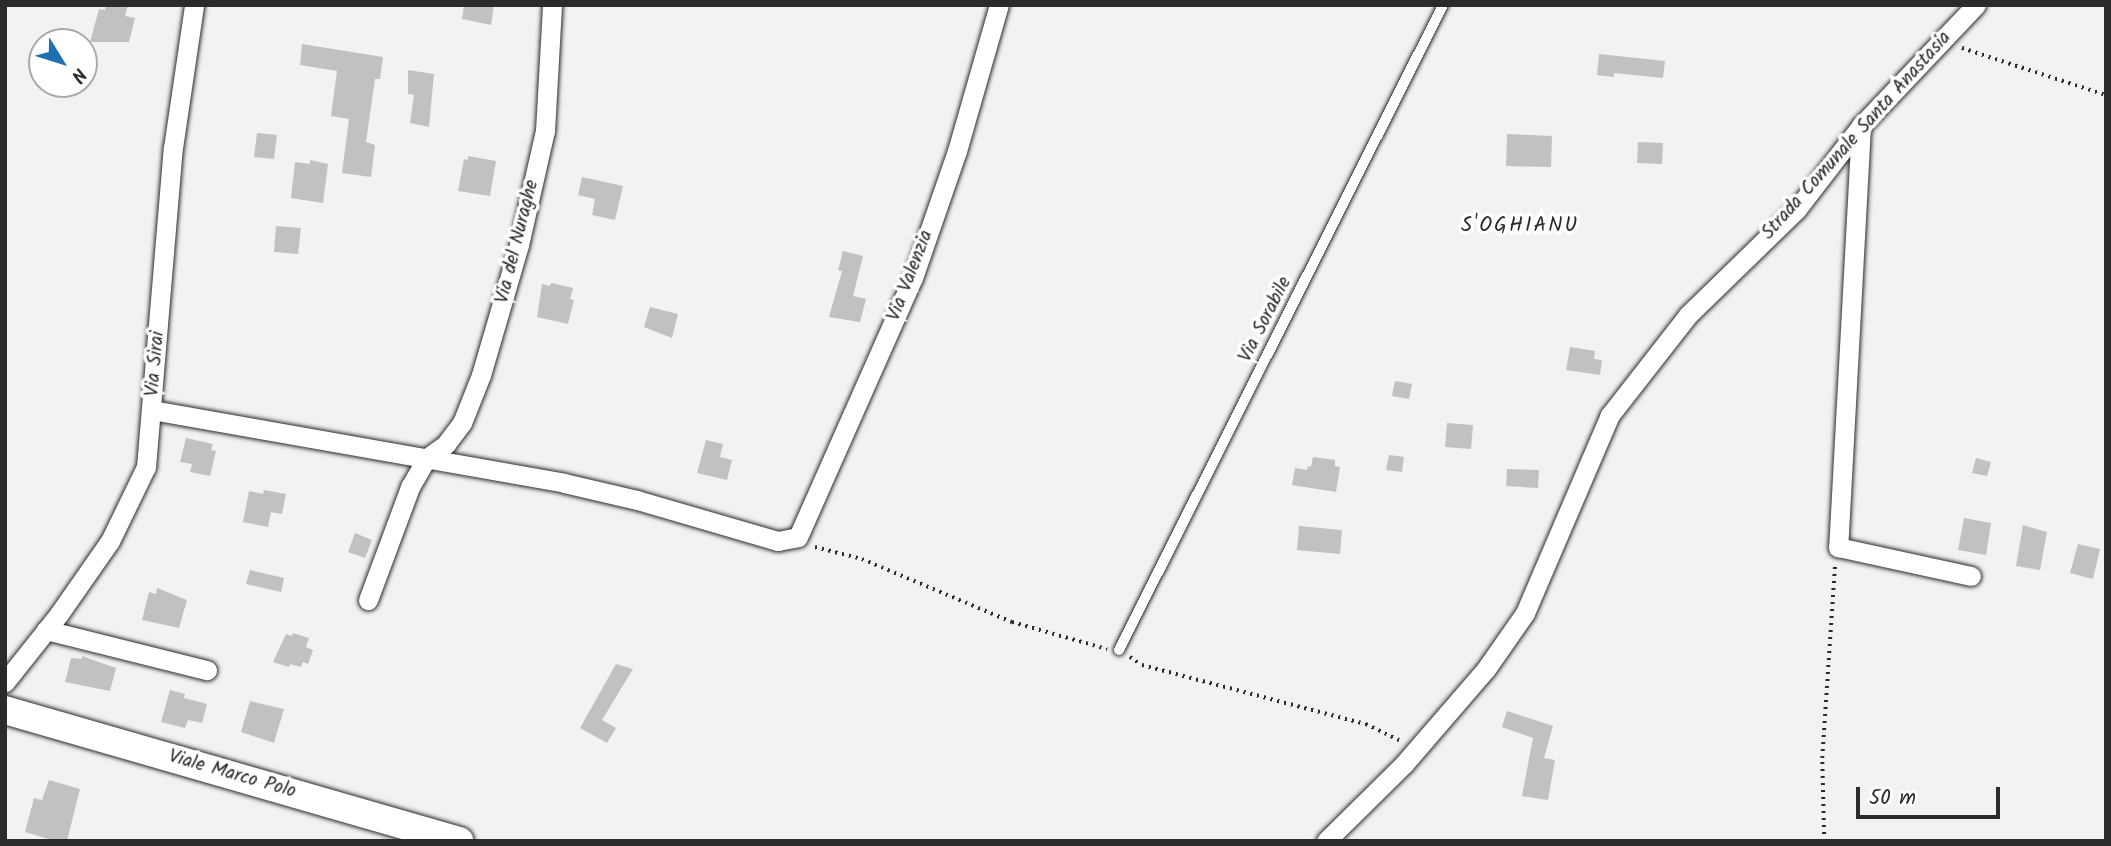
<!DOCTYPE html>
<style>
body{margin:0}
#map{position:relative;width:2111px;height:846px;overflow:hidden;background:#f2f2f2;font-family:Kalam,sans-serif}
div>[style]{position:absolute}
.building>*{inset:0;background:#c1c1c1}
.path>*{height:3.5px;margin-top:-1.75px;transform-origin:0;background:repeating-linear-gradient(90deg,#2b2b2b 0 2px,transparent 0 7px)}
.roads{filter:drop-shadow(0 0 2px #2b2b2b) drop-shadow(0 0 2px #2b2b2b)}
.service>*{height:10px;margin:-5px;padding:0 5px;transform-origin:5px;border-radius:5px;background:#fff}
.minor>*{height:19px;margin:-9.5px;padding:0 9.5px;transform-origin:9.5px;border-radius:9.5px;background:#fff}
.secondary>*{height:28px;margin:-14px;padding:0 14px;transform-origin:14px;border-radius:14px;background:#fff}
span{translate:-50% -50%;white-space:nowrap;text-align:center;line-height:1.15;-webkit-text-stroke:7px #fff;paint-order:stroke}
.street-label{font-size:19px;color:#2b2b2b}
.neighbourhood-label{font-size:21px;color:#2b2b2b;letter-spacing:2px}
.frame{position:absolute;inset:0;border:7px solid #2b2b2b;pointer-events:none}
.north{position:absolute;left:28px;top:28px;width:70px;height:70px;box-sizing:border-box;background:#fff;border:2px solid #aaa;border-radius:50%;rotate:128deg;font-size:19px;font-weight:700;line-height:28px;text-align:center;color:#2b2b2b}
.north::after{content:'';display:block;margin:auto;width:24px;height:32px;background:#1f6fb2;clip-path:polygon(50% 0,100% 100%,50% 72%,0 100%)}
.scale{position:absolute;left:1856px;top:787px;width:144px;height:32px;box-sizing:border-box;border:4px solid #2b2b2b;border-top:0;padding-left:9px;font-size:21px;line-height:24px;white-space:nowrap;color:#2b2b2b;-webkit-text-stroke:5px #fff;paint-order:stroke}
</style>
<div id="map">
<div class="building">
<div style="clip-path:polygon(106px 5px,128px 5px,125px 16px,135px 18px,129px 42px,90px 42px,99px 9px,105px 10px)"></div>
<div style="clip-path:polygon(464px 5px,494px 5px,491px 25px,462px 19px)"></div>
<div style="clip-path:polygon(302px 44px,383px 57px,380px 79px,375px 79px,366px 142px,375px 145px,371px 177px,342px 173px,349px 119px,331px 116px,337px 71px,300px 65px)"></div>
<div style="clip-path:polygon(1599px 54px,1665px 61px,1663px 78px,1614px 73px,1614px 77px,1597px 75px)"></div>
<div style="clip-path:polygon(408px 70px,434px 74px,429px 127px,410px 123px,414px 95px,408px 94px)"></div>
<div style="clip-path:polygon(257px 133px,277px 135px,274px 159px,254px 157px)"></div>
<div style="clip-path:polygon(1507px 134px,1552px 136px,1551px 167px,1506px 166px)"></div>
<div style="clip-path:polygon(1638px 142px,1663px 143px,1662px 164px,1637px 163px)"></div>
<div style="clip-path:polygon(468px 156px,496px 161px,490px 196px,458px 191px,464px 159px,468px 160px)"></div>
<div style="clip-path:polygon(310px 160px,328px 164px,323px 203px,291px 198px,295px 162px,310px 164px)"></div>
<div style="clip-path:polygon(582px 177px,623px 186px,615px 220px,592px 215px,595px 199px,578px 195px)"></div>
<div style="clip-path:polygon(276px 226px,301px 228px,298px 254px,274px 252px)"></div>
<div style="clip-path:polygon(843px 251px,863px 256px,853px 296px,866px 299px,860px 322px,829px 317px,842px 271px,838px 270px)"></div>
<div style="clip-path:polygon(551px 283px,573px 288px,570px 299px,574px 300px,568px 324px,537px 317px,542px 284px,550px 286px)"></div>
<div style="clip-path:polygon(650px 307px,678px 314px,672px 338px,644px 327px)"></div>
<div style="clip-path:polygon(1570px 347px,1595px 351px,1594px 359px,1602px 360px,1600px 375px,1566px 370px)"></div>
<div style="clip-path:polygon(1395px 381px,1412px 384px,1409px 399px,1392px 396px)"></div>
<div style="clip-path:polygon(1447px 423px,1473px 425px,1471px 449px,1445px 447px)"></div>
<div style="clip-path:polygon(186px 438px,213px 444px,211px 450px,216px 451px,210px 476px,190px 472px,192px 464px,180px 462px)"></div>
<div style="clip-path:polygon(706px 440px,723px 444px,720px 457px,732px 460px,727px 480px,697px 473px)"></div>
<div style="clip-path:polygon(1389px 455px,1404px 457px,1402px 472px,1386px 470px)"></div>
<div style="clip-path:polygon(1313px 457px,1335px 460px,1335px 466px,1340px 467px,1336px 492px,1292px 485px,1295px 468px,1307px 470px,1308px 466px,1311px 467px)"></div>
<div style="clip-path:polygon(1976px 458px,1991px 462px,1987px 476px,1972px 473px)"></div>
<div style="clip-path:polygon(1507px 469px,1539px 470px,1538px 488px,1506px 486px)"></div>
<div style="clip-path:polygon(264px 490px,286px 494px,282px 514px,271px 512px,268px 527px,243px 522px,249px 491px,263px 494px)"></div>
<div style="clip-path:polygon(1964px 518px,1991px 523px,1986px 555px,1958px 550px)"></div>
<div style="clip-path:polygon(2023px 525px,2047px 532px,2040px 570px,2016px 566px)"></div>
<div style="clip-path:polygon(1299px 526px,1342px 530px,1340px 554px,1297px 550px)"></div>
<div style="clip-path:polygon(355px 533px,372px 540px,365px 558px,348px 552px)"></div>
<div style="clip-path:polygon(2078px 544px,2100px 549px,2093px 579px,2070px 573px)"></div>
<div style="clip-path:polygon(250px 570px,284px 578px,281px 592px,246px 584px)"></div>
<div style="clip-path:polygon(157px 588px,187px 600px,179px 628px,142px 620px,149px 592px,156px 594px)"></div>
<div style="clip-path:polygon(293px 633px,309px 638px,306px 647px,313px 650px,308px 664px,303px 662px,301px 667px,290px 664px,289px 667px,273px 662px,286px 634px,292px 636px)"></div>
<div style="clip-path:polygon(82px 656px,116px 668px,110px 691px,65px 682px,71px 658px,82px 659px)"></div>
<div style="clip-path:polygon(616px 664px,633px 669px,602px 720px,616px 728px,607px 743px,580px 728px)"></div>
<div style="clip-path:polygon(170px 690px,185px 694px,184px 698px,207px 704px,202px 723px,188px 720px,185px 728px,161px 722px)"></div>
<div style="clip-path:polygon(250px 701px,284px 709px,274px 743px,241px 732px)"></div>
<div style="clip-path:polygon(1507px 711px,1553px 726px,1544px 758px,1555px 760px,1548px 800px,1522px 796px,1533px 738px,1502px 727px)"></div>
<div style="clip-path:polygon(49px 780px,80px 789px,67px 841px,55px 841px,25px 832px,34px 798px,42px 800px)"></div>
</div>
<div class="path">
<div style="left:1962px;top:48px;width:151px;rotate:18.1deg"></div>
<div style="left:815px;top:547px;width:49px;rotate:14.3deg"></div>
<div style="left:862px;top:559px;width:163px;rotate:22.8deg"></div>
<div style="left:1012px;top:622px;width:99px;rotate:15.9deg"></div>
<div style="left:1130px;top:657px;width:14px;rotate:34deg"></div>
<div style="left:1142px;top:665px;width:232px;rotate:14.8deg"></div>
<div style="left:1366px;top:724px;width:37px;rotate:26deg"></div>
<div style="left:1824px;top:841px;width:83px;rotate:-91.4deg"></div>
<div style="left:1822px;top:758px;width:195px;rotate:-86.2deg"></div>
</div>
<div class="roads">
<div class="service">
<div style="left:1119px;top:650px;width:722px;rotate:-63.33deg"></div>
</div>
<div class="minor">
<div style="left:1861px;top:126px;width:422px;rotate:93.1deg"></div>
<div style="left:1838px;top:547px;width:136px;rotate:12.3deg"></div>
<div style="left:152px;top:410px;width:418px;rotate:10deg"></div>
<div style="left:564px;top:483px;width:75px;rotate:13.1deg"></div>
<div style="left:637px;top:500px;width:147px;rotate:16.2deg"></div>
<div style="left:778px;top:541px;width:20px;rotate:-11deg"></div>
<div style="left:798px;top:537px;width:283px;rotate:-66.1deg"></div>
<div style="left:913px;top:278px;width:134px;rotate:-70.9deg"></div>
<div style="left:957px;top:151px;width:152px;rotate:-74deg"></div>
<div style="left:368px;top:600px;width:121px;rotate:-69.6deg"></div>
<div style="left:410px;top:487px;width:34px;rotate:-60deg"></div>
<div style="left:427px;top:458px;width:24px;rotate:-36deg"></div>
<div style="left:446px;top:444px;width:26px;rotate:-53deg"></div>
<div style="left:462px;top:423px;width:52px;rotate:-68.4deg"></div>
<div style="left:481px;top:375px;width:135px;rotate:-73.7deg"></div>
<div style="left:519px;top:245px;width:117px;rotate:-77.2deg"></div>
<div style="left:545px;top:131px;width:126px;rotate:-86.8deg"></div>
<div style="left:46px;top:630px;width:166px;rotate:14deg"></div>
<div style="left:5px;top:682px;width:87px;rotate:-51.5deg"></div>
<div style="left:59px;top:614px;width:89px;rotate:-55.1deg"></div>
<div style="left:110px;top:541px;width:82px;rotate:-64.1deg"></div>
<div style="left:146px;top:467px;width:320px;rotate:-85.2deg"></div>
<div style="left:173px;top:148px;width:145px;rotate:-81.6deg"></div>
<div style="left:1326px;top:841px;width:110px;rotate:-44.6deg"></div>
<div style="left:1404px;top:764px;width:125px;rotate:-49.2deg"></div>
<div style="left:1486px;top:669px;width:68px;rotate:-55.1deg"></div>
<div style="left:1525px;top:613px;width:215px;rotate:-66.8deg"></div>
<div style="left:1610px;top:415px;width:127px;rotate:-52deg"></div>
<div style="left:1688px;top:315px;width:152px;rotate:-44.2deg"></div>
<div style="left:1797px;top:209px;width:105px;rotate:-52.4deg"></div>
<div style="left:1861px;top:126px;width:167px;rotate:-46.5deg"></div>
</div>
<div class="secondary">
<div style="left:5px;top:710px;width:473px;rotate:16.1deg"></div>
</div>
</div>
<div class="street-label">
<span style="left:1857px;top:136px;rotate:-48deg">Strada Comunale Santa Anastasia</span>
<span style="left:518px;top:242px;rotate:-76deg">Via del Nuraghe</span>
<span style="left:911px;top:276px;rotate:-69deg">Via Valenzia</span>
<span style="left:1266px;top:320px;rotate:-63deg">Via Sorabile</span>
<span style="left:156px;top:364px;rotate:-85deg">Via Sirai</span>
<span style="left:232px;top:775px;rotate:16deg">Viale Marco Polo</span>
</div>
<div class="neighbourhood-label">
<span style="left:1520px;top:226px">S'OGHIANU</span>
</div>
<div class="frame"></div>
<div class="north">N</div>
<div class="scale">50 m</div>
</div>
